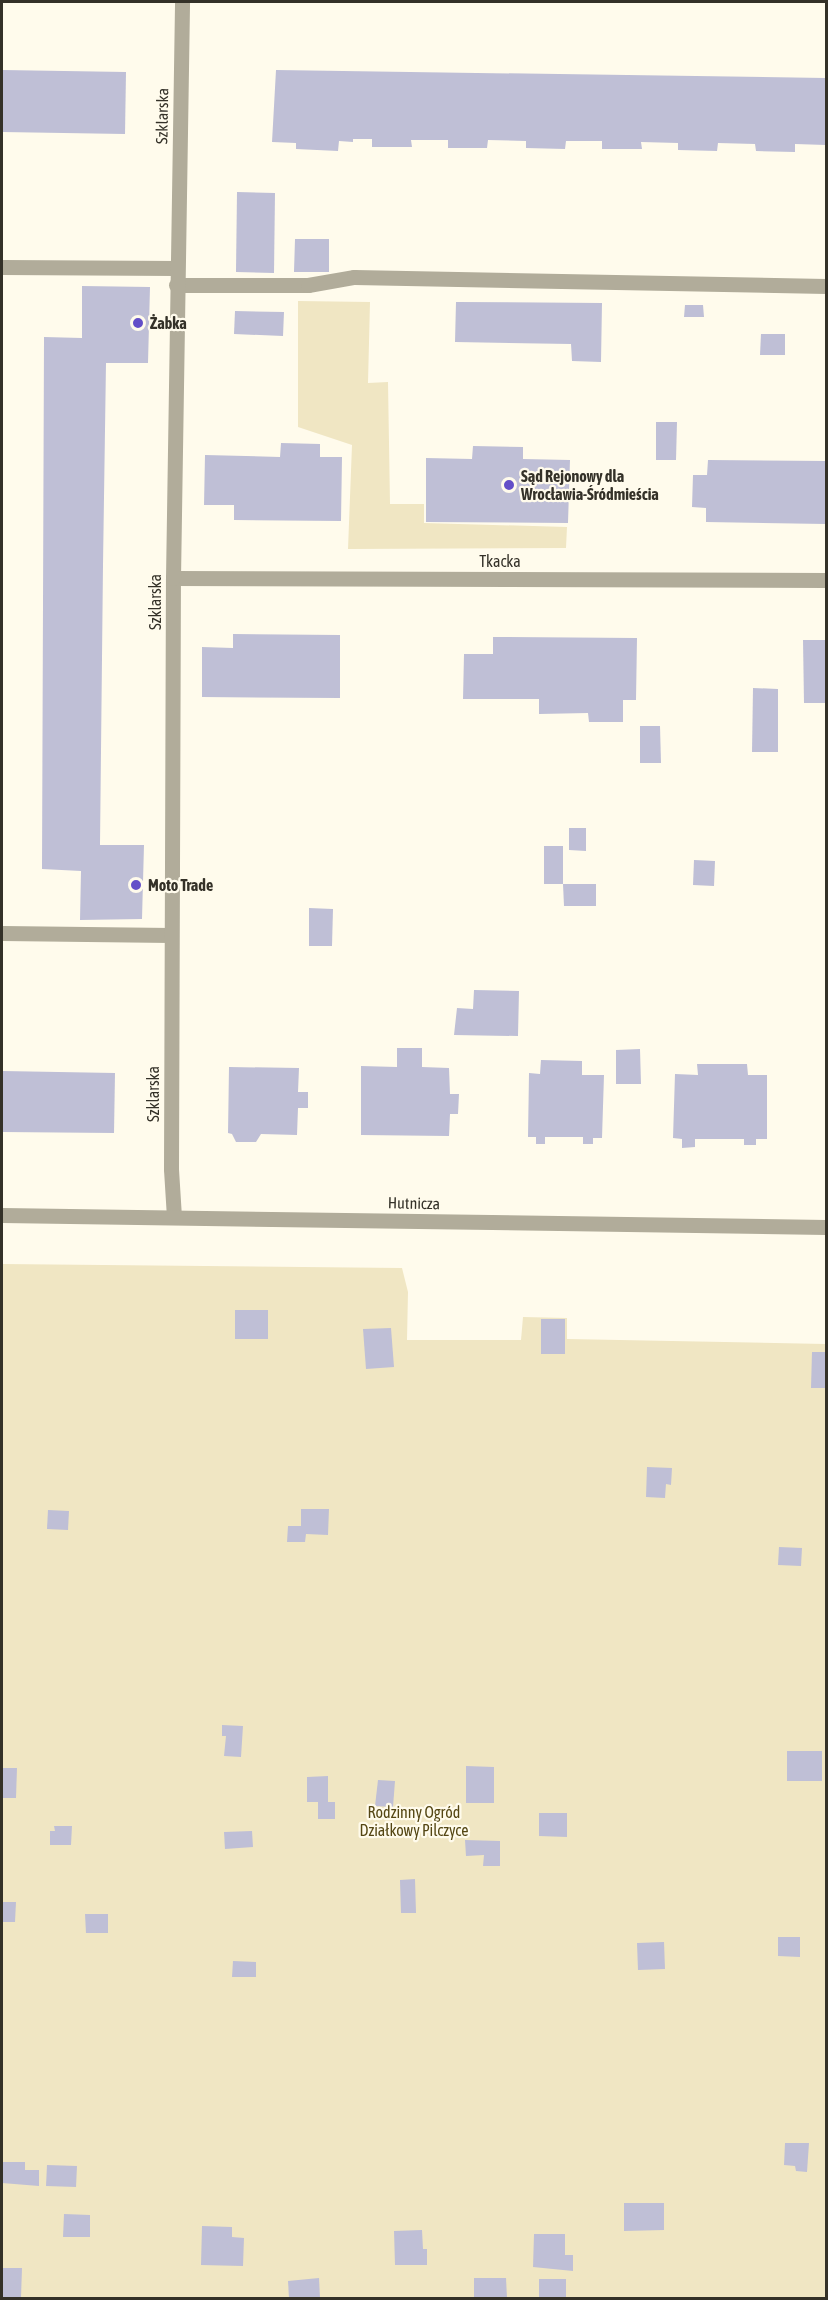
<!DOCTYPE html>
<meta charset="utf-8">
<style>
body{margin:0}
#map{position:relative;width:828px;height:2300px;overflow:hidden;background:#fffbec;font-family:"Asap Condensed",sans-serif}
div>[style]{position:absolute}
.green>*{inset:0;background:#f0e6c3}
.building>*{inset:0;background:#bfbfd6}
.service>*{height:15px;margin:-7.5px;padding:0 7.5px;transform-origin:7.5px;border-radius:7.5px;background:#b1ac9a}
.minor>*{height:15px;margin:-7.5px;padding:0 7.5px;transform-origin:7.5px;border-radius:7.5px;background:#b1ac9a}
.tertiary>*{height:15px;margin:-7.5px;padding:0 7.5px;transform-origin:7.5px;border-radius:7.5px;background:#b1ac9a}
.dots>*{width:16px;height:16px;translate:-50% -50%;box-sizing:border-box;border:3px solid #fffbec;border-radius:50%}
span{translate:-50% -50%;white-space:nowrap;text-align:center;line-height:1.15;-webkit-text-stroke:4.5px #fffbec;paint-order:stroke}
.street-label{font-size:16px;color:#343128}
.poi-label{font-size:16px;color:#343128;font-weight:700}
.left{translate:0 -50%;text-align:left}
.park-label{font-size:16px;color:#544613}
.frame{position:absolute;inset:0;border:3px solid #343128;pointer-events:none}
</style>
<div id="map">
<div class="green">
<div style="clip-path:polygon(298px 301px,370px 302px,368px 383px,388px 382px,390px 504px,424px 504px,424px 523px,567px 527px,566px 548px,348px 549px,352px 445px,298px 427px)"></div>
<div style="clip-path:polygon(2px 1264px,402px 1268px,408px 1292px,407px 1340px,521px 1340px,523px 1317px,567px 1318px,567px 1339px,826px 1344px,826px 2298px,2px 2298px)"></div>
</div>
<div class="building">
<div style="clip-path:polygon(2px 70px,126px 72px,125px 134px,2px 132px)"></div>
<div style="clip-path:polygon(276px 70px,826px 78px,826px 145px,795px 144px,795px 152px,756px 151px,755px 144px,718px 143px,717px 151px,678px 150px,678px 143px,641px 142px,642px 149px,602px 149px,602px 141px,566px 141px,565px 149px,526px 148px,526px 141px,488px 140px,487px 148px,448px 148px,448px 140px,411px 140px,412px 147px,372px 147px,372px 139px,353px 139px,353px 142px,339px 141px,338px 151px,296px 149px,296px 143px,272px 142px)"></div>
<div style="clip-path:polygon(237px 192px,275px 193px,274px 273px,236px 272px)"></div>
<div style="clip-path:polygon(295px 239px,329px 239px,329px 272px,294px 272px)"></div>
<div style="clip-path:polygon(82px 286px,150px 287px,148px 363px,106px 363px,103px 565px,100px 845px,144px 845px,142px 919px,80px 920px,81px 871px,42px 869px,44px 337px,82px 338px)"></div>
<div style="clip-path:polygon(456px 302px,602px 303px,601px 362px,572px 361px,571px 344px,455px 342px)"></div>
<div style="clip-path:polygon(685px 305px,703px 305px,704px 317px,684px 317px)"></div>
<div style="clip-path:polygon(235px 311px,284px 312px,283px 336px,234px 334px)"></div>
<div style="clip-path:polygon(761px 334px,785px 334px,785px 355px,760px 355px)"></div>
<div style="clip-path:polygon(656px 422px,677px 422px,676px 460px,656px 460px)"></div>
<div style="clip-path:polygon(281px 443px,320px 444px,320px 457px,342px 457px,341px 521px,234px 520px,234px 505px,204px 505px,205px 455px,280px 457px)"></div>
<div style="clip-path:polygon(473px 446px,523px 447px,523px 459px,570px 460px,568px 523px,426px 522px,426px 458px,472px 459px)"></div>
<div style="clip-path:polygon(708px 460px,826px 461px,826px 524px,706px 522px,706px 508px,692px 507px,693px 475px,707px 475px)"></div>
<div style="clip-path:polygon(233px 634px,340px 635px,340px 698px,202px 697px,202px 647px,233px 648px)"></div>
<div style="clip-path:polygon(493px 637px,637px 638px,636px 700px,623px 700px,623px 722px,589px 722px,588px 713px,539px 714px,539px 699px,463px 699px,464px 654px,493px 654px)"></div>
<div style="clip-path:polygon(803px 640px,826px 640px,826px 703px,804px 703px)"></div>
<div style="clip-path:polygon(753px 688px,778px 689px,778px 752px,752px 752px)"></div>
<div style="clip-path:polygon(640px 726px,660px 726px,661px 763px,640px 763px)"></div>
<div style="clip-path:polygon(569px 828px,586px 828px,586px 851px,569px 850px)"></div>
<div style="clip-path:polygon(544px 846px,563px 846px,563px 884px,544px 884px)"></div>
<div style="clip-path:polygon(694px 860px,715px 861px,714px 886px,693px 885px)"></div>
<div style="clip-path:polygon(563px 884px,596px 884px,596px 906px,564px 906px)"></div>
<div style="clip-path:polygon(309px 908px,333px 909px,332px 946px,309px 946px)"></div>
<div style="clip-path:polygon(474px 990px,519px 991px,518px 1036px,454px 1035px,457px 1008px,473px 1009px)"></div>
<div style="clip-path:polygon(397px 1048px,422px 1048px,422px 1067px,449px 1068px,450px 1094px,459px 1094px,458px 1114px,450px 1114px,449px 1136px,361px 1135px,361px 1066px,397px 1067px)"></div>
<div style="clip-path:polygon(640px 1049px,641px 1084px,616px 1084px,616px 1050px)"></div>
<div style="clip-path:polygon(541px 1060px,582px 1061px,582px 1075px,604px 1075px,602px 1138px,593px 1138px,593px 1144px,583px 1144px,583px 1137px,545px 1137px,545px 1144px,536px 1144px,536px 1137px,528px 1137px,529px 1073px,540px 1074px)"></div>
<div style="clip-path:polygon(697px 1064px,747px 1064px,748px 1075px,767px 1075px,767px 1139px,756px 1139px,756px 1145px,744px 1145px,744px 1139px,695px 1139px,695px 1147px,682px 1148px,682px 1139px,673px 1138px,675px 1074px,698px 1075px)"></div>
<div style="clip-path:polygon(229px 1067px,299px 1068px,298px 1092px,308px 1092px,308px 1108px,298px 1108px,297px 1135px,261px 1134px,256px 1142px,236px 1142px,232px 1134px,228px 1133px)"></div>
<div style="clip-path:polygon(2px 1071px,115px 1073px,114px 1133px,2px 1132px)"></div>
<div style="clip-path:polygon(235px 1310px,268px 1310px,268px 1339px,235px 1339px)"></div>
<div style="clip-path:polygon(541px 1319px,565px 1319px,565px 1354px,541px 1354px)"></div>
<div style="clip-path:polygon(391px 1328px,394px 1367px,366px 1369px,363px 1329px)"></div>
<div style="clip-path:polygon(812px 1352px,826px 1352px,826px 1388px,811px 1388px)"></div>
<div style="clip-path:polygon(647px 1467px,672px 1468px,671px 1485px,666px 1484px,665px 1498px,646px 1497px)"></div>
<div style="clip-path:polygon(301px 1509px,329px 1509px,328px 1535px,306px 1534px,305px 1542px,287px 1542px,288px 1526px,301px 1526px)"></div>
<div style="clip-path:polygon(48px 1510px,69px 1511px,68px 1530px,47px 1529px)"></div>
<div style="clip-path:polygon(779px 1547px,802px 1548px,801px 1566px,778px 1565px)"></div>
<div style="clip-path:polygon(222px 1725px,243px 1726px,241px 1757px,224px 1756px,226px 1736px,222px 1736px)"></div>
<div style="clip-path:polygon(787px 1751px,822px 1751px,822px 1781px,787px 1781px)"></div>
<div style="clip-path:polygon(466px 1766px,494px 1767px,494px 1803px,466px 1803px)"></div>
<div style="clip-path:polygon(2px 1768px,17px 1768px,16px 1798px,2px 1798px)"></div>
<div style="clip-path:polygon(328px 1776px,328px 1802px,335px 1802px,335px 1819px,318px 1819px,318px 1802px,307px 1802px,307px 1777px)"></div>
<div style="clip-path:polygon(378px 1780px,395px 1781px,393px 1807px,375px 1806px)"></div>
<div style="clip-path:polygon(539px 1813px,567px 1813px,567px 1837px,539px 1836px)"></div>
<div style="clip-path:polygon(54px 1826px,72px 1826px,71px 1845px,50px 1845px,50px 1831px,55px 1831px)"></div>
<div style="clip-path:polygon(252px 1831px,253px 1847px,225px 1849px,224px 1832px)"></div>
<div style="clip-path:polygon(465px 1840px,500px 1841px,500px 1866px,483px 1866px,484px 1855px,466px 1856px)"></div>
<div style="clip-path:polygon(415px 1879px,416px 1913px,401px 1913px,400px 1880px)"></div>
<div style="clip-path:polygon(2px 1902px,16px 1902px,15px 1922px,2px 1922px)"></div>
<div style="clip-path:polygon(85px 1914px,108px 1914px,108px 1933px,86px 1933px)"></div>
<div style="clip-path:polygon(778px 1937px,800px 1937px,800px 1957px,778px 1956px)"></div>
<div style="clip-path:polygon(664px 1942px,665px 1969px,638px 1970px,637px 1943px)"></div>
<div style="clip-path:polygon(233px 1961px,256px 1962px,256px 1977px,232px 1977px)"></div>
<div style="clip-path:polygon(785px 2143px,809px 2143px,807px 2172px,796px 2171px,795px 2166px,784px 2165px)"></div>
<div style="clip-path:polygon(2px 2162px,25px 2162px,25px 2170px,39px 2170px,39px 2186px,2px 2183px)"></div>
<div style="clip-path:polygon(47px 2165px,77px 2166px,76px 2187px,46px 2186px)"></div>
<div style="clip-path:polygon(624px 2203px,664px 2203px,664px 2230px,624px 2231px)"></div>
<div style="clip-path:polygon(64px 2214px,90px 2215px,90px 2237px,63px 2237px)"></div>
<div style="clip-path:polygon(202px 2226px,232px 2227px,232px 2237px,244px 2238px,243px 2266px,201px 2265px)"></div>
<div style="clip-path:polygon(422px 2230px,423px 2249px,427px 2249px,427px 2265px,395px 2265px,394px 2231px)"></div>
<div style="clip-path:polygon(534px 2234px,565px 2234px,565px 2255px,573px 2255px,573px 2271px,533px 2267px)"></div>
<div style="clip-path:polygon(2px 2268px,22px 2268px,21px 2298px,2px 2298px)"></div>
<div style="clip-path:polygon(319px 2278px,320px 2298px,289px 2298px,288px 2281px)"></div>
<div style="clip-path:polygon(474px 2278px,506px 2278px,507px 2298px,474px 2298px)"></div>
<div style="clip-path:polygon(539px 2279px,566px 2279px,566px 2298px,539px 2298px)"></div>
</div>
<div class="service">
<div style="left:176px;top:285px;width:132px"></div>
<div style="left:308px;top:285px;width:47px;rotate:-9.9deg"></div>
<div style="left:354px;top:277px;width:472px;rotate:1.1deg"></div>
</div>
<div class="minor">
<div style="left:2px;top:267px;width:174px;rotate:0.3deg"></div>
<div style="left:173px;top:578px;width:653px;rotate:0.18deg"></div>
<div style="left:2px;top:933px;width:169px;rotate:0.7deg"></div>
<div style="left:174px;top:1217px;width:48px;rotate:-93.6deg"></div>
<div style="left:171px;top:1169px;width:591px;rotate:-89.81deg"></div>
<div style="left:173px;top:578px;width:576px;rotate:-89.1deg"></div>
</div>
<div class="tertiary">
<div style="left:2px;top:1215px;width:824px;rotate:0.83deg"></div>
</div>
<div class="dots">
<div style="left:138px;top:323px;background:#634fc8"></div>
<div style="left:509px;top:485px;background:#634fc8"></div>
<div style="left:136px;top:885px;background:#634fc8"></div>
</div>
<div class="street-label">
<span style="left:162px;top:116px;rotate:-89deg">Szklarska</span>
<span style="left:500px;top:561px">Tkacka</span>
<span style="left:155px;top:602px;rotate:-90deg">Szklarska</span>
<span style="left:153px;top:1094px;rotate:-90deg">Szklarska</span>
<span style="left:414px;top:1203px;rotate:1deg">Hutnicza</span>
</div>
<div class="poi-label">
<span class="left" style="left:150px;top:323px">Żabka</span>
<span class="left" style="left:521px;top:485px">Sąd Rejonowy dla<br>Wrocławia-Śródmieścia</span>
<span class="left" style="left:148px;top:885px">Moto Trade</span>
</div>
<div class="park-label">
<span style="left:414px;top:1821px">Rodzinny Ogród<br>Działkowy Pilczyce</span>
</div>
<div class="frame"></div>
</div>
